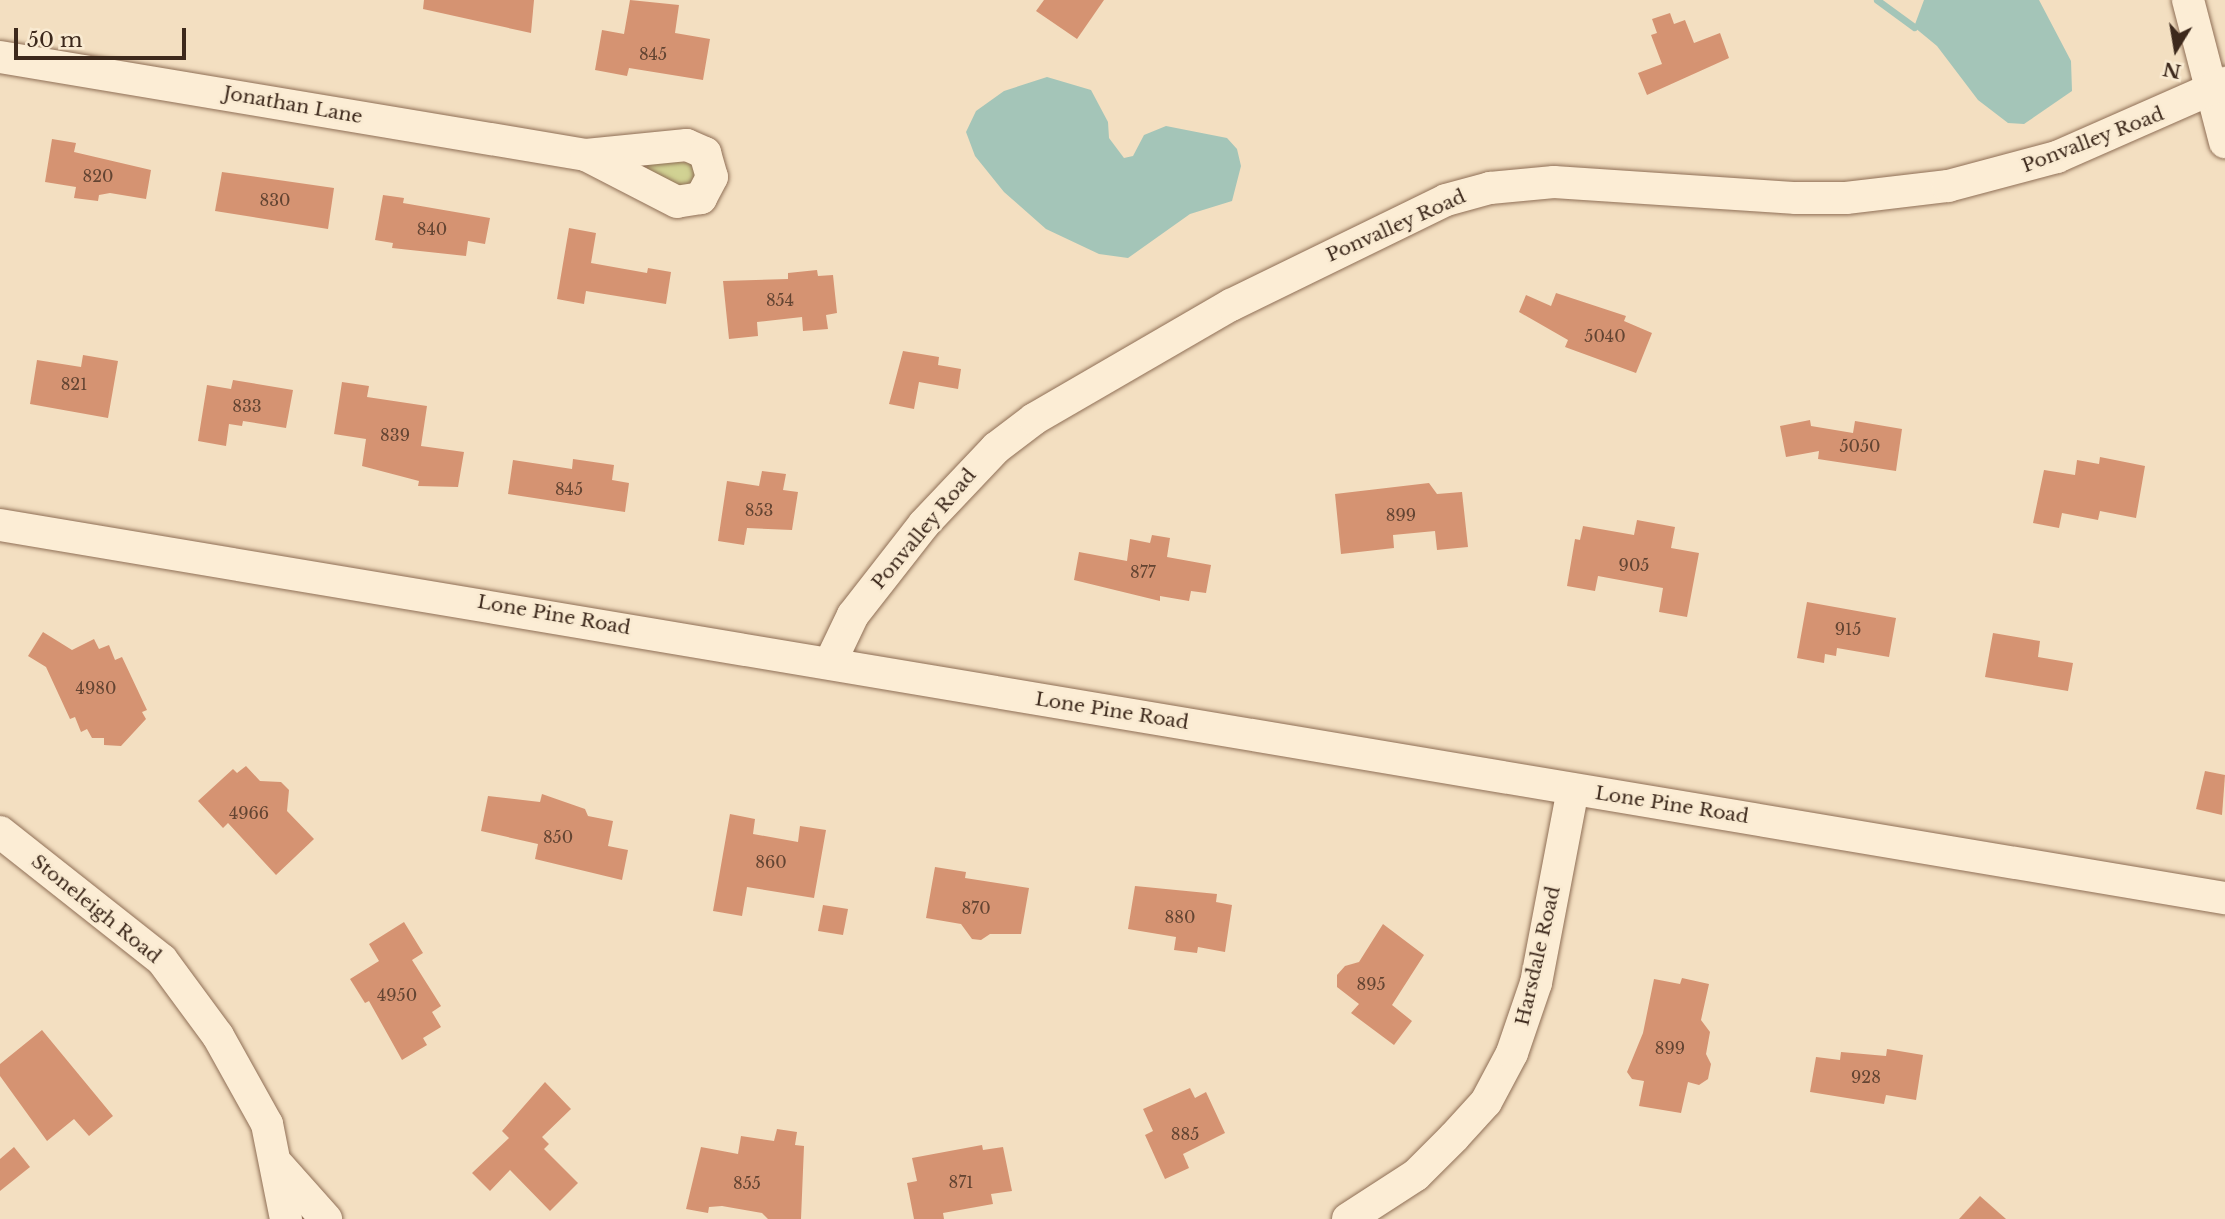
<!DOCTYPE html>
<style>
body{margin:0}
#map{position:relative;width:2225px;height:1219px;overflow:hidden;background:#f3dfc1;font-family:"Libre Baskerville",serif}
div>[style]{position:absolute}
.green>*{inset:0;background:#d1d293}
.water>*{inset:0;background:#a4c5b8}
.stream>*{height:7px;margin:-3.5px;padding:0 3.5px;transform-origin:3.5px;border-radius:3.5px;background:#a4c5b8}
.building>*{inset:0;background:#d59372}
.roads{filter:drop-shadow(0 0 2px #8f6f56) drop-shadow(0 0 2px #8f6f56)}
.minor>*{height:32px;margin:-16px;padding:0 16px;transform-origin:16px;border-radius:16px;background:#fcedd5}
span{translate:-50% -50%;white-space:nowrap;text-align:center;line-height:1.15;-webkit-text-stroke:5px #f9ead1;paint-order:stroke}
.number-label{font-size:16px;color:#634432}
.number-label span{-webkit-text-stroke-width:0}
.street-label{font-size:19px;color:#3d291c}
.north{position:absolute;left:2141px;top:14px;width:70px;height:70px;-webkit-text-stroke:5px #f9ead1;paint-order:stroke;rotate:191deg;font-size:19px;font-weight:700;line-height:28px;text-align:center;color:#3d291c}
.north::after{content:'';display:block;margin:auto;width:24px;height:32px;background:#3d291c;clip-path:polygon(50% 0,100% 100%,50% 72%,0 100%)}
.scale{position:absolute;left:14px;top:28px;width:172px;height:32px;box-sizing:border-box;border:4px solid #3d291c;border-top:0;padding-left:9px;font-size:21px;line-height:24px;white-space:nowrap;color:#3d291c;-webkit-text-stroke:5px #f9ead1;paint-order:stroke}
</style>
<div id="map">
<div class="green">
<div style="clip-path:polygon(649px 160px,695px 163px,703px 173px,689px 193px,646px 171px)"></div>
</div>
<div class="water">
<div style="clip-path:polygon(1924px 0,2039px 0,2071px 61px,2072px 91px,2024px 124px,2008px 123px,1978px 100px,1937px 46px,1914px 27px)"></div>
<div style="clip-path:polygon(1047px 77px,1091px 90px,1108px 122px,1109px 138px,1124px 158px,1133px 156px,1144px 135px,1166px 126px,1227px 138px,1237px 149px,1241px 166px,1232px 201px,1190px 214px,1128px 258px,1099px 254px,1046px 229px,1004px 192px,975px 156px,966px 132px,976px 111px,1004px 91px)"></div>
</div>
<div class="stream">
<div style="left:1877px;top:0;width:46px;rotate:36.1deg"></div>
</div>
<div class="building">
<div style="clip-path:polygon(424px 0,534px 0,531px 33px,423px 9px)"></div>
<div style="clip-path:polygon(630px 0,679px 5px,675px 33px,710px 39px,703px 80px,629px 68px,627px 76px,595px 70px,602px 30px,624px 34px)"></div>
<div style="clip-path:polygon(1044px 0,1104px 0,1077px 39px,1036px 11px)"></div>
<div style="clip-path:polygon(1670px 13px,1674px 24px,1685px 20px,1694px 43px,1720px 33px,1729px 58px,1647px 95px,1638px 73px,1662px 64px,1651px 35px,1657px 33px,1652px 19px)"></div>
<div style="clip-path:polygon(52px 139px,76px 143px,74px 152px,151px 170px,146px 199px,110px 193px,99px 195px,98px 201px,74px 198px,76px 187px,45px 182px)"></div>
<div style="clip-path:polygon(222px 172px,334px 188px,328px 229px,215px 211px)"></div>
<div style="clip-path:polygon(383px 195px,404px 198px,403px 203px,490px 218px,485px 244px,468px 241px,466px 256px,392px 248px,393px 243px,375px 240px)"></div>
<div style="clip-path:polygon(569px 228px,596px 233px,591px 263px,647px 273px,648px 268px,671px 272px,666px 304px,586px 291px,584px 304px,557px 299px)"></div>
<div style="clip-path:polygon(817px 270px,818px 276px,833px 275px,837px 313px,826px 315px,828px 329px,803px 331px,802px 317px,757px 322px,758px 336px,729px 339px,723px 281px,788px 279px,788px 273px)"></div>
<div style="clip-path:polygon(1556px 293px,1626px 316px,1624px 321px,1652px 333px,1636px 373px,1565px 347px,1568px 340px,1519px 312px,1526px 295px,1551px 306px)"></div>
<div style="clip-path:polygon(903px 351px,939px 357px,938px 365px,961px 369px,958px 389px,919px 382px,914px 409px,889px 404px)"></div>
<div style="clip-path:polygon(83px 355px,118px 361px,108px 418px,30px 404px,37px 360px,81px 367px)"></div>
<div style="clip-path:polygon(233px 380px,293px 390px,286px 428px,243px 421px,242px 426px,229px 424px,226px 446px,198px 441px,207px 385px,231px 389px)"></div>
<div style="clip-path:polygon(342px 382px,369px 386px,367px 397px,427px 406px,421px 446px,464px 452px,458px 487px,418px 486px,419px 481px,362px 466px,366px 439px,334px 434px)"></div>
<div style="clip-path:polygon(1810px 420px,1811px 426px,1853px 433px,1855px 421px,1902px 429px,1896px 471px,1818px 459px,1819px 451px,1786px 457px,1780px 426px)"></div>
<div style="clip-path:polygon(2100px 457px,2145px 466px,2136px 518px,2100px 511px,2098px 520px,2062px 513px,2059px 528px,2033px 523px,2044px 470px,2075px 475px,2077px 460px,2099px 464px)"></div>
<div style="clip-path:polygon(573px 459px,614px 465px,612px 480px,629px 483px,625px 512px,508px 494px,513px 460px,572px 469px)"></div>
<div style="clip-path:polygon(762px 471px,786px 474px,783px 490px,798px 492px,792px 530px,747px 528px,744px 545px,718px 541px,727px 481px,759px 486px)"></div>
<div style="clip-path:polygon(1429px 483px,1437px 494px,1462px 492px,1468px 547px,1437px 550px,1435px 531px,1393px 535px,1394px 548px,1341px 554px,1335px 494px)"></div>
<div style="clip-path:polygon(1637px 520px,1675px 527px,1671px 548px,1699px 553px,1687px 617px,1659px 612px,1663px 588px,1598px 576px,1595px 591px,1567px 586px,1575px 539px,1580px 540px,1583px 526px,1634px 535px)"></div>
<div style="clip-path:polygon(1152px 535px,1170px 538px,1167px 557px,1211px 565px,1206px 593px,1191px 591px,1189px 601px,1160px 596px,1160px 601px,1074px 580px,1079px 552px,1127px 561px,1130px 539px,1150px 543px)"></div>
<div style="clip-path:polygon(1807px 602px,1896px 618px,1889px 657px,1837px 648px,1836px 656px,1825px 654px,1824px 663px,1797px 658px)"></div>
<div style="clip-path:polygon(43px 632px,72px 650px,94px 639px,99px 649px,109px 645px,115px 660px,122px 657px,147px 710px,142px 712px,146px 719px,121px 746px,104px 745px,104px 738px,92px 738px,87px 729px,81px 732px,75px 717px,70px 719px,46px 667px,28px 656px)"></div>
<div style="clip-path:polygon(1993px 633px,2040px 641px,2038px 657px,2073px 663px,2068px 691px,1985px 677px)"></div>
<div style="clip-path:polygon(246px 766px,260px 781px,281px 782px,289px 790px,287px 811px,314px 839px,276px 875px,228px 823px,223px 828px,198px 801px,233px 769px,237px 773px)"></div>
<div style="clip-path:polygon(2205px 771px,2225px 775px,2222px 815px,2196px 809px)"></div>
<div style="clip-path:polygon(542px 794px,585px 809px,588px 816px,613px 821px,608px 846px,628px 850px,622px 880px,535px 859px,538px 844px,481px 831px,488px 796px,540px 802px)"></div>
<div style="clip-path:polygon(730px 814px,755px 819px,753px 834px,798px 842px,800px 826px,826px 830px,814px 898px,747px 887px,742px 916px,713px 911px)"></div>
<div style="clip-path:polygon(935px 867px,966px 872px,965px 878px,1029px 888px,1021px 934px,990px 934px,981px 940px,972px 939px,961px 924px,926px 918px)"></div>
<div style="clip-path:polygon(1135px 886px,1217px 894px,1216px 902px,1232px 905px,1225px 952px,1198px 947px,1197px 953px,1174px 950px,1176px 937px,1128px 929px)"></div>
<div style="clip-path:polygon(823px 905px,848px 909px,843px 935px,818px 931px)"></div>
<div style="clip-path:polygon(404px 922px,423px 953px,412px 960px,441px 1006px,432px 1012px,441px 1027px,423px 1038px,427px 1045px,402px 1060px,369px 1001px,365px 1003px,350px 979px,379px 961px,369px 944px)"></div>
<div style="clip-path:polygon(1383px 924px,1424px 955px,1392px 1005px,1412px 1021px,1394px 1045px,1351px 1013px,1359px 1004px,1337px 987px,1337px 975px,1345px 966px,1359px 962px)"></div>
<div style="clip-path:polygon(1682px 978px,1709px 984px,1701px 1020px,1710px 1032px,1706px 1054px,1711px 1064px,1708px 1079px,1699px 1085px,1688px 1082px,1681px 1113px,1639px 1106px,1644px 1081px,1632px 1079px,1627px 1072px,1643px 1033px,1654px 979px,1680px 984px)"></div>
<div style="clip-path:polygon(42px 1030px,113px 1116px,89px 1136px,74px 1119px,47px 1141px,0 1076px,0 1064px)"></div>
<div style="clip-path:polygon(1887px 1049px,1923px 1055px,1916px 1100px,1886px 1095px,1884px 1104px,1810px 1092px,1816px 1057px,1840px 1060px,1841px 1052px,1886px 1056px)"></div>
<div style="clip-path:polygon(545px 1082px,571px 1109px,542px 1137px,549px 1144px,544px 1149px,578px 1183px,550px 1211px,510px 1170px,490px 1191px,472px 1173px,509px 1138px,502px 1131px)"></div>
<div style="clip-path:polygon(1190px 1088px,1195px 1098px,1206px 1092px,1225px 1133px,1183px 1154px,1189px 1168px,1165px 1179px,1145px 1135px,1153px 1131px,1143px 1109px)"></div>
<div style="clip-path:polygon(777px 1129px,797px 1132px,795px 1145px,804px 1146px,801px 1219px,768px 1219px,762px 1213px,722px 1206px,709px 1207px,708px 1213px,686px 1209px,701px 1147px,738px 1154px,741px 1136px,774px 1141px)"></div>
<div style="clip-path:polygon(982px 1145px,983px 1150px,1003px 1147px,1012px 1191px,991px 1194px,993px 1204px,943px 1213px,944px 1219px,914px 1219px,907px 1183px,917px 1181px,912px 1158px)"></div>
<div style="clip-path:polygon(14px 1147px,30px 1167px,0 1191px,0 1159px)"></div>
<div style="clip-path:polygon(1980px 1196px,2006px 1219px,1959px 1219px)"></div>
</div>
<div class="roads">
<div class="minor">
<div style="left:2188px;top:0;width:147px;rotate:75.4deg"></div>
<div style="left:0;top:57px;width:594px;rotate:9.49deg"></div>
<div style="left:586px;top:155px;width:101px;rotate:-5.7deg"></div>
<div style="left:687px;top:145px;width:20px;rotate:24deg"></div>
<div style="left:705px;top:153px;width:25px;rotate:74deg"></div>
<div style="left:712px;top:177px;width:24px;rotate:118deg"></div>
<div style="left:701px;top:198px;width:24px;rotate:171deg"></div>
<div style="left:677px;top:202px;width:102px;rotate:-152.7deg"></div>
<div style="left:0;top:525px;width:2256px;rotate:9.52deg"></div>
<div style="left:830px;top:663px;width:53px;rotate:-64.4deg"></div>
<div style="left:853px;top:615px;width:115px;rotate:-52deg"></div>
<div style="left:924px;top:524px;width:105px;rotate:-46.5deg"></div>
<div style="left:996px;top:448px;width:48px;rotate:-37.3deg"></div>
<div style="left:1034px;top:419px;width:228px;rotate:-30.1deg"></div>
<div style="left:1231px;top:305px;width:239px;rotate:-26deg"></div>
<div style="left:1446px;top:200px;width:46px;rotate:-15.3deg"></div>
<div style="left:1490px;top:188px;width:64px;rotate:-5.4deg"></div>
<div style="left:1554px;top:182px;width:243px;rotate:3.8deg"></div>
<div style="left:1796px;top:198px;width:50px"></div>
<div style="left:1846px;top:198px;width:103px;rotate:-6.7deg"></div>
<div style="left:1948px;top:186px;width:113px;rotate:-14.9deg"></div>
<div style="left:2057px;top:157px;width:184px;rotate:-23.8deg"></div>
<div style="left:0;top:832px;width:206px;rotate:38.3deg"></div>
<div style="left:162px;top:960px;width:94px;rotate:53.6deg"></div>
<div style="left:218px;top:1036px;width:101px;rotate:60.9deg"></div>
<div style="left:267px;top:1124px;width:97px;rotate:78.7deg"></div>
<div style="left:279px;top:1166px;width:71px;rotate:48.4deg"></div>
<div style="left:1348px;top:1219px;width:81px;rotate:-32.9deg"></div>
<div style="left:1416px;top:1175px;width:54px;rotate:-45deg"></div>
<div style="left:1454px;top:1137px;width:47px;rotate:-47.6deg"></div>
<div style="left:1486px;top:1102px;width:55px;rotate:-62deg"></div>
<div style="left:1512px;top:1053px;width:74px;rotate:-71.1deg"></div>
<div style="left:1536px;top:983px;width:197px;rotate:-79.2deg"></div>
</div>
</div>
<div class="number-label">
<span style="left:653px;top:54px">845</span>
<span style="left:98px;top:176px">820</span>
<span style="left:275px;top:200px">830</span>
<span style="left:432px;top:229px">840</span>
<span style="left:780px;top:300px">854</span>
<span style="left:1605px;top:336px">5040</span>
<span style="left:74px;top:384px">821</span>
<span style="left:247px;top:406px">833</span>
<span style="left:395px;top:435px">839</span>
<span style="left:1860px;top:446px">5050</span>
<span style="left:569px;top:489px">845</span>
<span style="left:759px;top:510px">853</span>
<span style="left:1401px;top:515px">899</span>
<span style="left:1634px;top:565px">905</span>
<span style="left:1143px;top:572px">877</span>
<span style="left:1848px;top:629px">915</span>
<span style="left:96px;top:688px">4980</span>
<span style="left:249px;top:813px">4966</span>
<span style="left:558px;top:837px">850</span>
<span style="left:771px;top:862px">860</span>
<span style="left:976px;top:908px">870</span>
<span style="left:1180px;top:917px">880</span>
<span style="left:1371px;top:984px">895</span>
<span style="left:397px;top:995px">4950</span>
<span style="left:1670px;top:1048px">899</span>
<span style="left:1866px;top:1077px">928</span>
<span style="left:1185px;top:1134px">885</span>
<span style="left:961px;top:1182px">871</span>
<span style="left:747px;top:1183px">855</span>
</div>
<div class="street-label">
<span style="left:293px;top:105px;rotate:10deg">Jonathan Lane</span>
<span style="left:2093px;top:140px;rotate:-21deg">Ponvalley Road</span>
<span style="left:1396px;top:226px;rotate:-24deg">Ponvalley Road</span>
<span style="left:924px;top:529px;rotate:-50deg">Ponvalley Road</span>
<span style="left:554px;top:615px;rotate:10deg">Lone Pine Road</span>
<span style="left:1112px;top:711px;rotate:9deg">Lone Pine Road</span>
<span style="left:1672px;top:805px;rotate:9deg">Lone Pine Road</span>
<span style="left:96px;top:909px;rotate:39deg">Stoneleigh Road</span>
<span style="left:1538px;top:956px;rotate:-77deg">Harsdale Road</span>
</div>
<div class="north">N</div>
<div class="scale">50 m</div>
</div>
